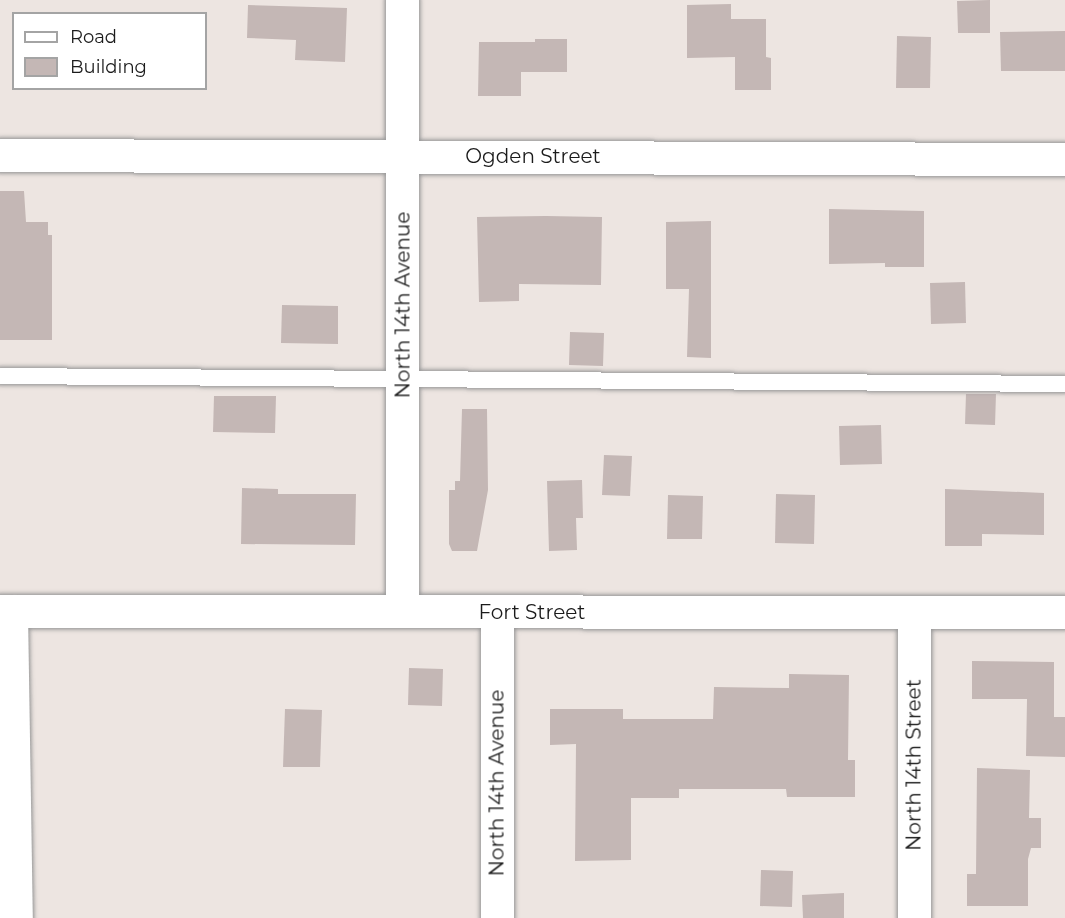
<!DOCTYPE html>
<style>
body{margin:0}
#map{position:relative;width:1065px;height:918px;overflow:hidden;background:#ede5e1;font-family:Montserrat,sans-serif}
div>[style]{position:absolute}
.building>*{inset:0;background:#c4b7b5}
.roads{filter:drop-shadow(0 0 2px #989898) drop-shadow(0 0 2px #989898)}
.service>*{height:16px;margin:-8px;padding:0 8px;transform-origin:8px;border-radius:8px;background:#fff}
.minor>*{height:33px;margin:-16.5px;padding:0 16.5px;transform-origin:16.5px;border-radius:16.5px;background:#fff}
.tertiary>*{height:33px;margin:-16.5px;padding:0 16.5px;transform-origin:16.5px;border-radius:16.5px;background:#fff}
span{translate:-50% -50%;white-space:nowrap;text-align:center;line-height:1.15;-webkit-text-stroke:5px #fff;paint-order:stroke}
.street-label{font-size:20px;color:#1b1b1b}
.legend{position:absolute;left:12px;top:12px;width:195px;height:78px;box-sizing:border-box;background:#fff;border:2px solid #a4a4a4;margin:0;padding:8px 10px;list-style:none;font-size:18px;color:#1b1b1b}
.legend li{display:flex;align-items:center;gap:12px;height:30px}
.legend b{width:30px;border:2px solid #a4a4a4}
</style>
<div id="map">
<div class="building">
<div style="clip-path:polygon(990px 0,990px 33px,958px 33px,957px 1px)"></div>
<div style="clip-path:polygon(731px 4px,731px 19px,766px 19px,766px 57px,771px 58px,771px 90px,735px 90px,735px 57px,687px 58px,687px 5px)"></div>
<div style="clip-path:polygon(248px 5px,347px 8px,345px 62px,295px 60px,296px 40px,247px 38px)"></div>
<div style="clip-path:polygon(1065px 31px,1065px 71px,1001px 71px,1000px 32px)"></div>
<div style="clip-path:polygon(897px 36px,931px 37px,930px 88px,896px 88px)"></div>
<div style="clip-path:polygon(535px 39px,567px 39px,567px 72px,521px 72px,521px 96px,478px 96px,479px 42px,535px 42px)"></div>
<div style="clip-path:polygon(0 191px,24px 191px,26px 222px,48px 222px,48px 235px,52px 235px,52px 340px,0 340px)"></div>
<div style="clip-path:polygon(829px 209px,924px 211px,924px 267px,885px 267px,885px 263px,829px 264px)"></div>
<div style="clip-path:polygon(546px 216px,602px 217px,601px 285px,519px 284px,519px 301px,479px 302px,477px 217px)"></div>
<div style="clip-path:polygon(711px 221px,711px 358px,687px 357px,689px 289px,666px 289px,666px 222px)"></div>
<div style="clip-path:polygon(965px 282px,966px 323px,931px 324px,930px 283px)"></div>
<div style="clip-path:polygon(282px 305px,338px 306px,338px 344px,281px 343px)"></div>
<div style="clip-path:polygon(570px 332px,604px 333px,603px 366px,569px 365px)"></div>
<div style="clip-path:polygon(966px 394px,996px 394px,995px 425px,965px 424px)"></div>
<div style="clip-path:polygon(214px 396px,276px 396px,275px 433px,213px 432px)"></div>
<div style="clip-path:polygon(462px 409px,487px 409px,488px 490px,477px 551px,452px 551px,449px 544px,449px 490px,455px 490px,455px 481px,460px 481px)"></div>
<div style="clip-path:polygon(881px 425px,882px 464px,840px 465px,839px 426px)"></div>
<div style="clip-path:polygon(604px 455px,632px 456px,630px 496px,602px 495px)"></div>
<div style="clip-path:polygon(582px 480px,583px 518px,576px 518px,577px 550px,549px 551px,547px 481px)"></div>
<div style="clip-path:polygon(242px 488px,278px 489px,278px 494px,356px 494px,355px 545px,241px 544px)"></div>
<div style="clip-path:polygon(945px 489px,1044px 493px,1044px 535px,982px 534px,982px 546px,945px 546px)"></div>
<div style="clip-path:polygon(776px 494px,815px 495px,814px 544px,775px 543px)"></div>
<div style="clip-path:polygon(668px 495px,703px 496px,702px 539px,667px 539px)"></div>
<div style="clip-path:polygon(972px 661px,1054px 662px,1054px 717px,1065px 717px,1065px 757px,1026px 756px,1027px 699px,972px 699px)"></div>
<div style="clip-path:polygon(409px 668px,443px 669px,442px 706px,408px 705px)"></div>
<div style="clip-path:polygon(789px 674px,849px 675px,848px 760px,855px 760px,855px 797px,787px 797px,786px 789px,679px 789px,679px 798px,631px 798px,631px 860px,575px 861px,576px 744px,550px 745px,550px 709px,623px 709px,623px 719px,713px 719px,714px 687px,789px 688px)"></div>
<div style="clip-path:polygon(285px 709px,322px 710px,320px 767px,283px 767px)"></div>
<div style="clip-path:polygon(977px 768px,1030px 770px,1029px 818px,1041px 818px,1041px 848px,1031px 848px,1028px 859px,1028px 906px,967px 906px,967px 874px,976px 874px)"></div>
<div style="clip-path:polygon(761px 870px,793px 871px,792px 907px,760px 906px)"></div>
<div style="clip-path:polygon(844px 893px,844px 918px,803px 918px,802px 895px)"></div>
</div>
<div class="roads">
<div class="service">
<div style="left:0;top:376px;width:1065px;rotate:0.43deg"></div>
</div>
<div class="minor">
<div style="left:0;top:155px;width:1065px;rotate:0.22deg"></div>
<div style="left:11px;top:611px;width:307px;rotate:89.1deg"></div>
<div style="left:402px;top:611px;width:611px;rotate:-90deg"></div>
<div style="left:914px;top:612px;width:306px;rotate:90deg"></div>
<div style="left:497px;top:918px;width:306px;rotate:-90deg"></div>
</div>
<div class="tertiary">
<div style="left:0;top:611px;width:1065px;rotate:0.05deg"></div>
</div>
</div>
<div class="street-label">
<span style="left:533px;top:156px">Ogden Street</span>
<span style="left:403px;top:305px;rotate:-90deg">North 14th Avenue</span>
<span style="left:532px;top:612px">Fort Street</span>
<span style="left:914px;top:765px;rotate:-90deg">North 14th Street</span>
<span style="left:497px;top:783px;rotate:-90deg">North 14th Avenue</span>
</div>
<ul class="legend">
<li><b style="height:8px;background:#fff"></b>Road</li>
<li><b style="height:16px;background:#c4b7b5"></b>Building</li>
</ul>
</div>
